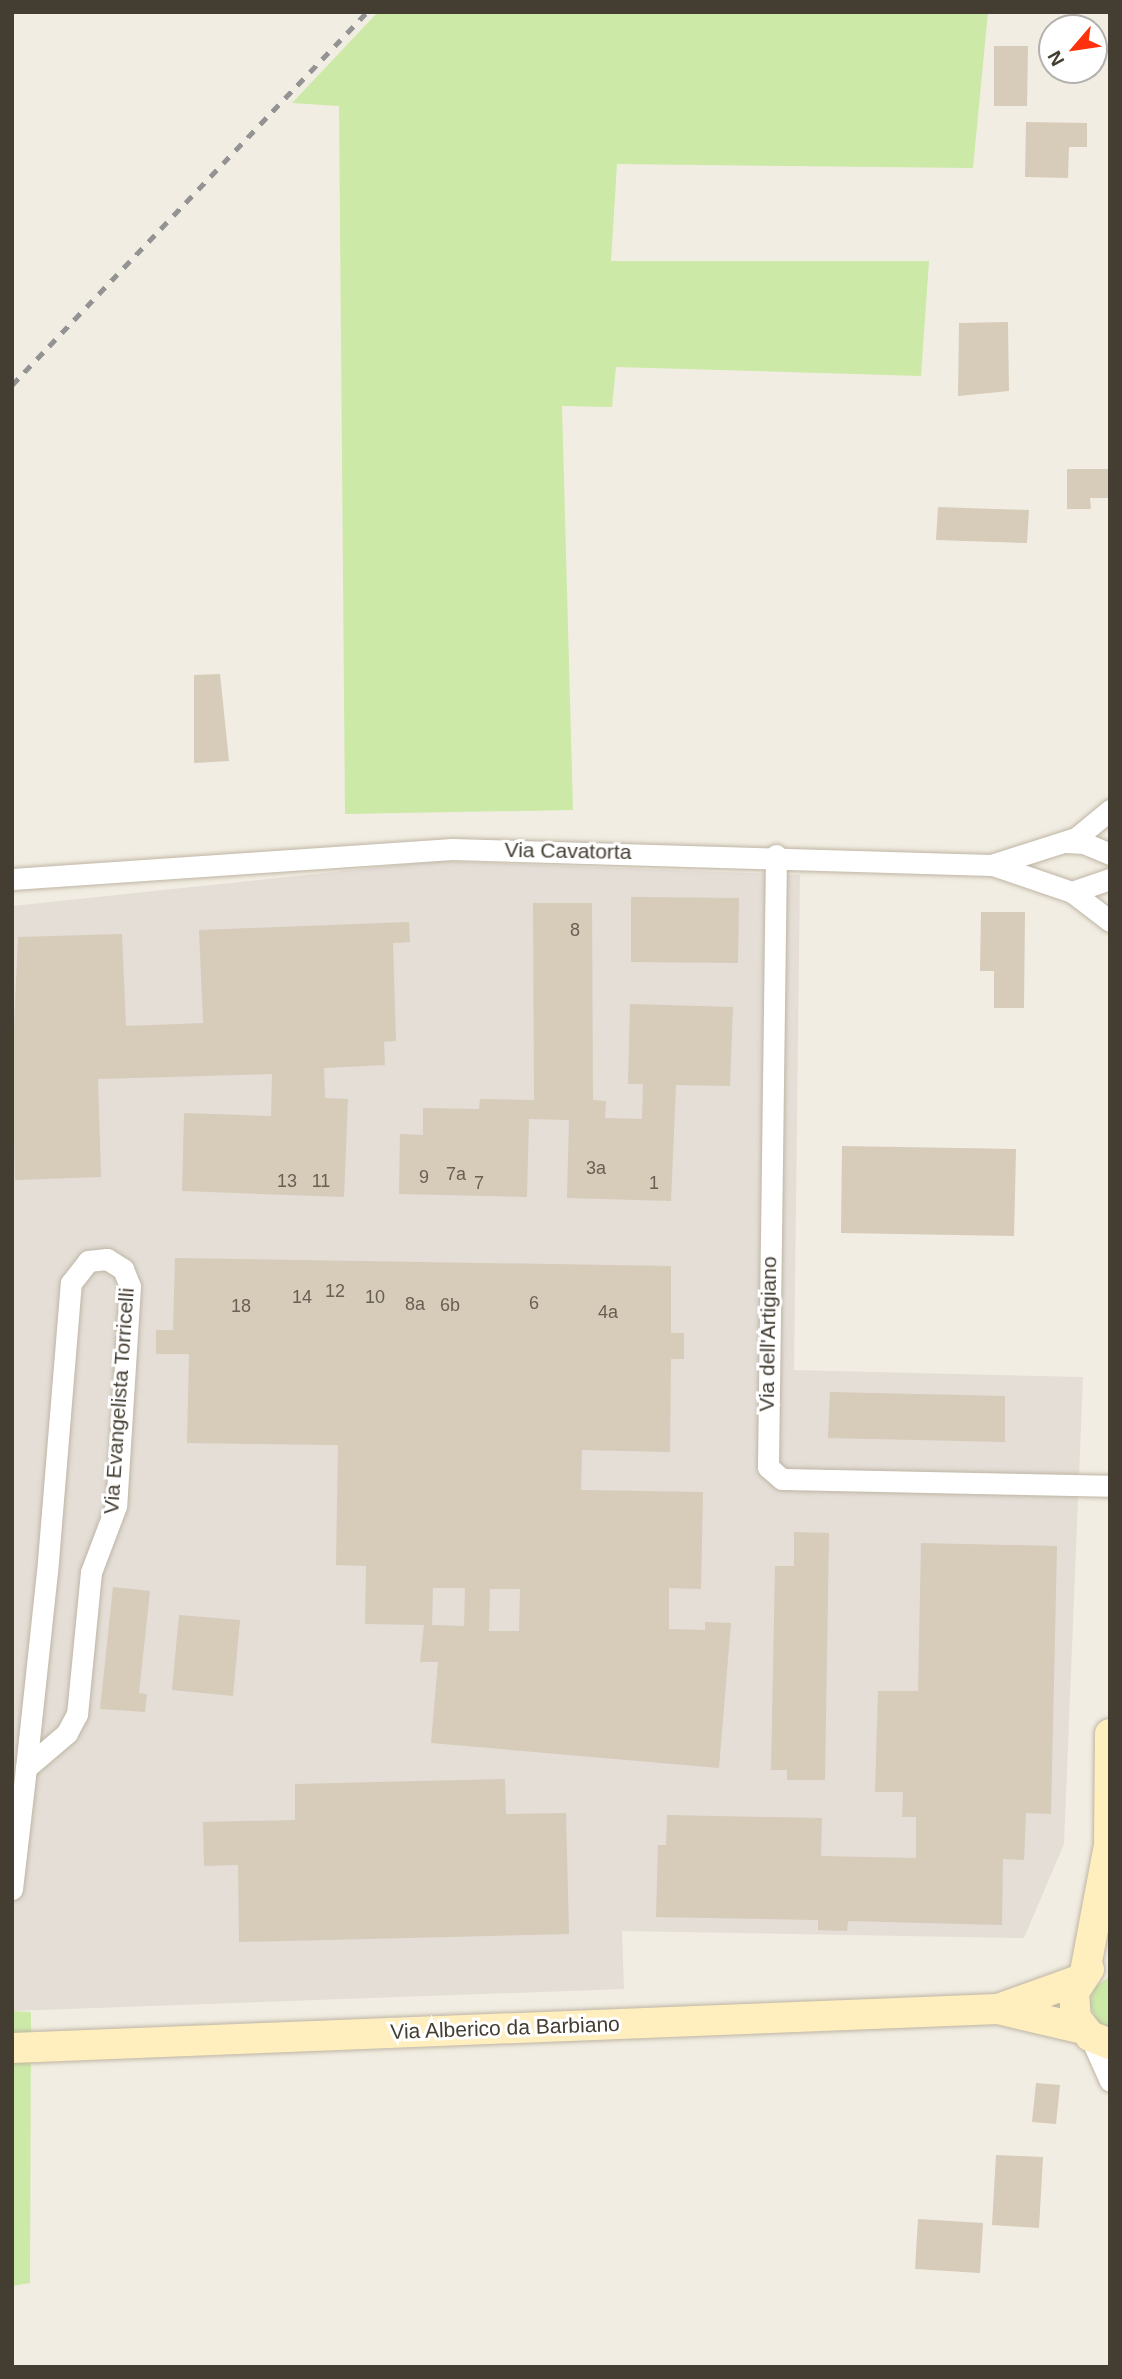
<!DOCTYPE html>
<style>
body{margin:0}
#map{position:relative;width:1122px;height:2379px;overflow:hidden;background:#f2ede2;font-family:Arial,sans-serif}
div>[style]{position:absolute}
.industrial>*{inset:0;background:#e4ded7}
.green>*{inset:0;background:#cce9a7}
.building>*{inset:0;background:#d7cbba}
.roads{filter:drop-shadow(0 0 2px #beb5a4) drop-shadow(0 0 2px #beb5a4)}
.street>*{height:21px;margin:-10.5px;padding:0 10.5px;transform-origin:10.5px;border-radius:10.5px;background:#fff}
.secondary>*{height:30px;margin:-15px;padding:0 15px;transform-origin:15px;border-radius:15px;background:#ffefbf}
.rail>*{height:5px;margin-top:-2.5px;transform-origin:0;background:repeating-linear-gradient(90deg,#939393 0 9px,transparent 0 18px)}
span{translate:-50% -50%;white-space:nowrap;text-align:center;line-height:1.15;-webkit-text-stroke:6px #fff;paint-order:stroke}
.number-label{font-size:18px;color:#696054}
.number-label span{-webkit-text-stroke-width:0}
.street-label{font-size:21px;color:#443d32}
.frame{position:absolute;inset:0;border:14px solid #443d32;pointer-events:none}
.north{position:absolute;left:1038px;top:14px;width:70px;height:70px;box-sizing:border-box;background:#fff;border:2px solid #b4b1ad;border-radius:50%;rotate:241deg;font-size:19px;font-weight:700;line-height:28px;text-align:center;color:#443d32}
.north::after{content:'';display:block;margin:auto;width:24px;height:32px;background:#ff300c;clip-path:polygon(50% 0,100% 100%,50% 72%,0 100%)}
</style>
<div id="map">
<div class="industrial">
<div style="clip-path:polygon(437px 861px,800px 875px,794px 1370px,1083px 1377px,1064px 1844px,1024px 1938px,622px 1931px,624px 1989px,12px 2011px,12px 906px)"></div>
</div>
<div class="green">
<div style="clip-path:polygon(378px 12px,988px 12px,973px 168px,617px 164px,611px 261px,929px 261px,921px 376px,616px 367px,612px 407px,562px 406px,573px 810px,345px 814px,339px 106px,292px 103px)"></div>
<div style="clip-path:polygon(1110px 1976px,1110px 2028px,1098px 2022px,1090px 2005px,1093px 1989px)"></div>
<div style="clip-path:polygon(12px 2011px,31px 2012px,30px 2283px,12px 2286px)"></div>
</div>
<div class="building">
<div style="clip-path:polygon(994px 46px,1028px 46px,1027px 106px,994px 106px)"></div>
<div style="clip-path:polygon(1026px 122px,1087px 123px,1087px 147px,1069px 147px,1068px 178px,1025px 177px)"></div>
<div style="clip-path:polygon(1008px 322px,1009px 391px,958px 396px,959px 323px)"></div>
<div style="clip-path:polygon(1067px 469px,1110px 469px,1110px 498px,1090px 498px,1091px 509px,1067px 509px)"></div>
<div style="clip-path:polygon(938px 507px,1029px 510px,1027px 543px,936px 540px)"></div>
<div style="clip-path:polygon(220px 674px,229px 761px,194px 763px,194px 675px)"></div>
<div style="clip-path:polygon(631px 897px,739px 898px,738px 963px,631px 962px)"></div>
<div style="clip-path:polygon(533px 903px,592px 903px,593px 1100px,606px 1101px,605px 1118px,642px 1119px,643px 1084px,628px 1084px,630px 1004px,733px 1007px,730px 1086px,676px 1085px,671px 1201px,567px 1198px,569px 1120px,529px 1119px,527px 1197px,399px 1194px,400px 1134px,423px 1135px,423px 1108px,479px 1109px,480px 1099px,534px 1100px)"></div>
<div style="clip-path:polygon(981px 912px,1025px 912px,1024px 1008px,994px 1008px,994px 971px,980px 971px)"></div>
<div style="clip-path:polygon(409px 922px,410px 942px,393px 943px,396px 1041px,384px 1042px,385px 1065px,324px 1068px,325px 1098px,348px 1099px,344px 1197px,182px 1191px,184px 1113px,271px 1116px,272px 1074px,98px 1079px,101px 1177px,15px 1180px,12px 1072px,18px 937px,122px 934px,126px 1026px,203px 1023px,199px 930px)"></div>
<div style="clip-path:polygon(842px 1146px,1016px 1149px,1014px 1236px,841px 1233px)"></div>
<div style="clip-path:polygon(evenodd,175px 1258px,671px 1266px,671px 1333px,684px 1333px,684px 1359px,671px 1359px,670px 1452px,582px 1450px,581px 1490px,703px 1492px,701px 1589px,669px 1588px,669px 1629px,705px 1630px,705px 1622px,731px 1623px,719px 1768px,431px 1743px,438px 1662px,420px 1662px,424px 1625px,365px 1624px,366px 1566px,336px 1565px,338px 1445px,187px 1443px,189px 1354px,156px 1354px,156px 1330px,173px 1330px,175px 1258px,433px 1588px,465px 1588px,464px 1626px,432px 1625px,433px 1588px,175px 1258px,490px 1589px,520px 1589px,519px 1631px,489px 1631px,490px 1589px)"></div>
<div style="clip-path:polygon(830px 1392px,1005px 1396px,1005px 1442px,828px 1438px)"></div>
<div style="clip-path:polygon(794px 1532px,829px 1533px,825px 1780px,787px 1780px,787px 1770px,771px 1770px,775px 1566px,794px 1566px)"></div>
<div style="clip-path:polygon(921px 1543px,1057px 1546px,1051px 1814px,1026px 1813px,1024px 1860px,1003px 1859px,1002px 1925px,848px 1921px,847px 1931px,818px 1930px,818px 1920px,656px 1917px,658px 1845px,666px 1845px,667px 1815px,822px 1818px,821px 1856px,916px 1858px,916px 1817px,902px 1817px,903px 1792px,875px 1792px,878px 1691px,918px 1691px)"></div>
<div style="clip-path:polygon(113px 1587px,150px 1591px,139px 1693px,147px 1694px,145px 1712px,100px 1709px)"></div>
<div style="clip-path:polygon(179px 1615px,240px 1620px,233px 1696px,172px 1690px)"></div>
<div style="clip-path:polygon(505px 1779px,506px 1814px,566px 1813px,569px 1934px,239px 1942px,238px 1865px,204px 1866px,203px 1822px,295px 1820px,295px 1784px)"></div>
<div style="clip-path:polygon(1036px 2083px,1060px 2085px,1056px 2124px,1032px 2122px)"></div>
<div style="clip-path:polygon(996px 2155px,1043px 2157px,1039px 2228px,992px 2225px)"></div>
<div style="clip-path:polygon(918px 2219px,983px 2223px,980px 2273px,915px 2269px)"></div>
</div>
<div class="roads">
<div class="street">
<div style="left:1066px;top:842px;width:18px;rotate:3deg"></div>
<div style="left:1084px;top:843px;width:28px;rotate:23deg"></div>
<div style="left:776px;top:855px;width:612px;rotate:90.75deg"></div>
<div style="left:768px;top:1467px;width:18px;rotate:41deg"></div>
<div style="left:782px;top:1479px;width:328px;rotate:1.2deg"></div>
<div style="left:993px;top:865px;width:83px;rotate:18.9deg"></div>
<div style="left:1072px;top:892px;width:48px;rotate:37.3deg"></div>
<div style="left:12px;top:879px;width:441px;rotate:-3.9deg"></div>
<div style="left:452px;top:849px;width:539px;rotate:1.7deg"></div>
<div style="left:991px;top:865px;width:89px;rotate:-17.6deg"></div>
<div style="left:1076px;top:838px;width:44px;rotate:-39.5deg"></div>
<div style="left:1072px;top:892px;width:40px;rotate:-18.9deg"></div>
<div style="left:12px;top:1889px;width:122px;rotate:-83.4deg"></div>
<div style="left:26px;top:1768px;width:196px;rotate:-83.9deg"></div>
<div style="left:47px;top:1573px;width:291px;rotate:-85.3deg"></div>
<div style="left:71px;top:1283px;width:28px;rotate:-52deg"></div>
<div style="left:88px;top:1261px;width:19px;rotate:-6deg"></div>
<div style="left:107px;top:1259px;width:19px;rotate:32deg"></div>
<div style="left:123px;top:1269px;width:18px;rotate:68deg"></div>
<div style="left:130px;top:1286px;width:220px;rotate:93.6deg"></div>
<div style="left:116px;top:1506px;width:71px;rotate:110.7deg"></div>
<div style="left:91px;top:1572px;width:143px;rotate:95.6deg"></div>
<div style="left:77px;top:1714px;width:21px;rotate:118deg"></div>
<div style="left:67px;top:1733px;width:54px;rotate:139.5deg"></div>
<div style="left:1090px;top:2036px;width:49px;rotate:66deg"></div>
</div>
<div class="secondary">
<div style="left:1089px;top:1969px;width:27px;rotate:123deg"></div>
<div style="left:1074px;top:1992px;width:26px;rotate:86deg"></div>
<div style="left:1076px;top:2018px;width:23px;rotate:52deg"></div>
<div style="left:1090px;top:2036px;width:22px;rotate:22deg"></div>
<div style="left:1085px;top:1972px;width:129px;rotate:-79.3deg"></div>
<div style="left:1109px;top:1845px;width:111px;rotate:-89.5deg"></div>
<div style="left:1002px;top:2010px;width:83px;rotate:13.2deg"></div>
<div style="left:12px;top:2048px;width:987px;rotate:-2.27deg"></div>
<div style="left:998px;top:2009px;width:86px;rotate:-19.7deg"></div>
</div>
</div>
<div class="rail">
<div style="left:12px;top:385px;width:515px;rotate:-46.42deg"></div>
</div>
<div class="number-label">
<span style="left:575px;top:930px">8</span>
<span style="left:596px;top:1168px">3a</span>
<span style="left:456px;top:1174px">7a</span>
<span style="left:424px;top:1177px">9</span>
<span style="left:287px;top:1181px">13</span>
<span style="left:321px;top:1181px">11</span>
<span style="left:479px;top:1183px">7</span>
<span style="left:654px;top:1183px">1</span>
<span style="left:335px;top:1291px">12</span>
<span style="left:302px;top:1297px">14</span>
<span style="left:375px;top:1297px">10</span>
<span style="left:534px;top:1303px">6</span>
<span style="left:415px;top:1304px">8a</span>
<span style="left:450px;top:1305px">6b</span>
<span style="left:241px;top:1306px">18</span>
<span style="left:608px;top:1312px">4a</span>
</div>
<div class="street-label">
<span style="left:568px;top:851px;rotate:1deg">Via Cavatorta</span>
<span style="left:768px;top:1334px;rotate:-89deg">Via dell'Artigiano</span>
<span style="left:119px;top:1401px;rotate:-86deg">Via Evangelista Torricelli</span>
<span style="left:505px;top:2028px;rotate:-2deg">Via Alberico da Barbiano</span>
</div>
<div class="frame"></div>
<div class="north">N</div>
</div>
